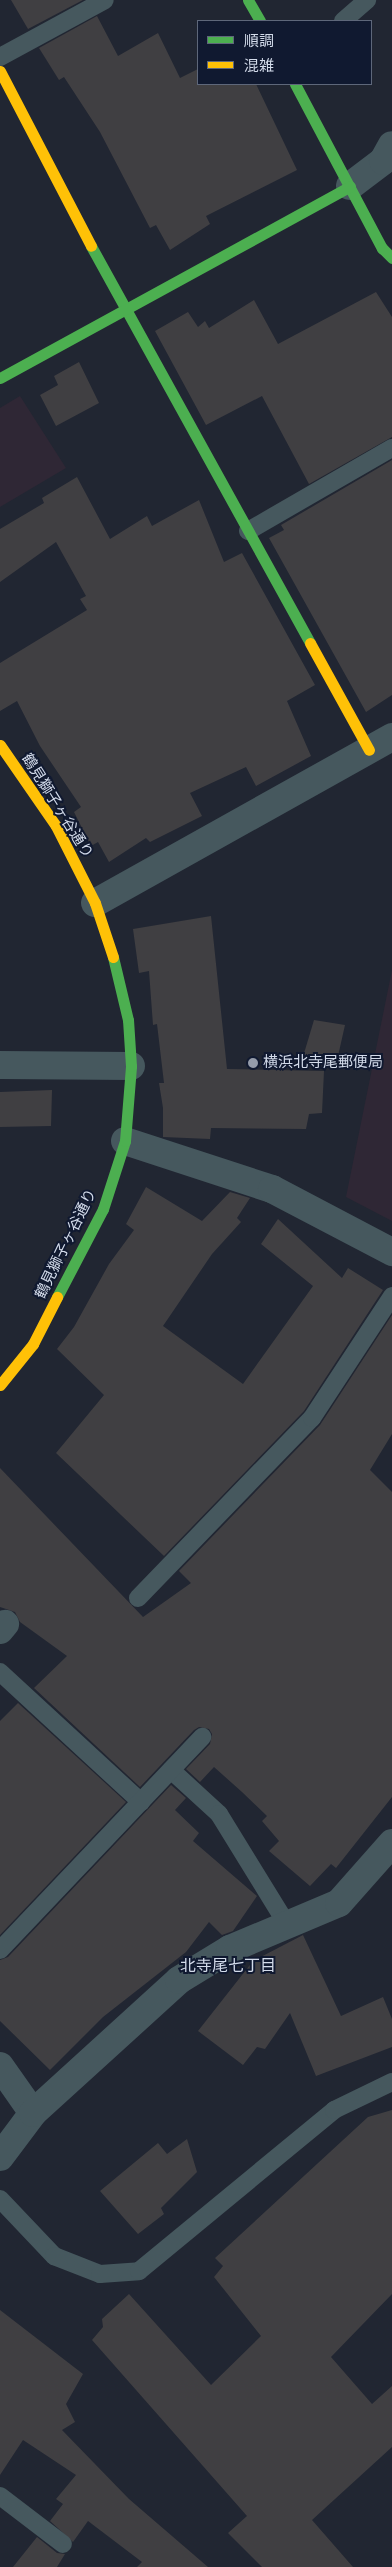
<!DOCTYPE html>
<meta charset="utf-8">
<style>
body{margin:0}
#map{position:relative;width:392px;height:2567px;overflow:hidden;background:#212632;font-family:Roboto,"Noto Sans JP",sans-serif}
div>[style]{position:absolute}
.industrial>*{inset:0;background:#2f2735}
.building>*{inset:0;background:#403f42}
.lane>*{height:18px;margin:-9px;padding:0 9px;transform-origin:9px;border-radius:9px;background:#46585e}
.street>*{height:28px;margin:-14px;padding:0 14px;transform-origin:14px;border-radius:14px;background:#46585e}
.fast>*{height:11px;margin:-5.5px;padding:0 5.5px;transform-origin:5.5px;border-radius:5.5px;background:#4caf50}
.slow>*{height:11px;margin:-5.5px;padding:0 5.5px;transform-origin:5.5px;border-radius:5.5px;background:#ffc107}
.dots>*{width:14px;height:14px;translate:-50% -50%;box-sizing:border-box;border:2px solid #101930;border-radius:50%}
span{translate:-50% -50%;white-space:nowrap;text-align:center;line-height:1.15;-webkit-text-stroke:4px #101930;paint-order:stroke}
.street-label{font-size:15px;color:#d3dbea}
.poi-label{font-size:15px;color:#d3dbea}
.left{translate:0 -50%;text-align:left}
.neighbourhood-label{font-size:16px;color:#d3dbea}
.legend{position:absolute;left:197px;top:20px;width:175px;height:65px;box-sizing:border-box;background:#101930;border:1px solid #5e677a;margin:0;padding:6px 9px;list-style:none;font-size:15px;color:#d3dbea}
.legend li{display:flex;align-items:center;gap:10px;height:25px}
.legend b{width:25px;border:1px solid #5e677a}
</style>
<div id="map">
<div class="industrial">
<div style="clip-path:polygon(20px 396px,66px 468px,0 507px,0 408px)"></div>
<div style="clip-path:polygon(392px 970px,392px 1221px,346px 1197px)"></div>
</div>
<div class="building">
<div style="clip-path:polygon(11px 0,83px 0,28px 29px)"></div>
<div style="clip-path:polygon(97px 16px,118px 56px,158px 33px,180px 78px,198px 69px,198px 84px,256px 84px,297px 170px,206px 216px,210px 224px,170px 250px,156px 225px,150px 228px,100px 132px,64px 77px,59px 80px,39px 48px)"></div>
<div style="clip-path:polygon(376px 292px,392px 317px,392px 437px,309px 484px,262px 396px,206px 425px,155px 331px,188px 312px,198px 327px,205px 321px,209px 328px,254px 300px,278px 344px)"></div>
<div style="clip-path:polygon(79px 362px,99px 403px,56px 426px,40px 395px,58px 385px,54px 376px)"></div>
<div style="clip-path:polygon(392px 460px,392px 695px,366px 712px,269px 538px,284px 530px,281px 525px)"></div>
<div style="clip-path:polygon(77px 477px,110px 539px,147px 516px,152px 526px,199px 500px,224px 562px,242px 553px,315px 685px,287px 701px,311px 756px,256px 786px,246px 767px,190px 793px,202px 816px,150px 842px,146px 838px,109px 862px,98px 842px,91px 846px,74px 812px,81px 807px,40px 746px,17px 701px,0 711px,0 663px,87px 610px,80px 599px,86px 596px,56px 542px,0 582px,0 529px,44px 503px,42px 498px)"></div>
<div style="clip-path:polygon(211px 916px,227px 1069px,324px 1071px,322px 1113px,309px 1114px,306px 1129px,211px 1128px,210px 1139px,163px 1137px,163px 1108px,159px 1083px,164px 1083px,157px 1024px,153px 1025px,149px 971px,139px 973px,133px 929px)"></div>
<div style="clip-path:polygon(314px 1020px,345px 1025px,336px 1065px,302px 1060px)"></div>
<div style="clip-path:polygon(52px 1090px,51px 1126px,0 1127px,0 1092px)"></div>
<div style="clip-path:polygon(146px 1187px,202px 1221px,230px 1192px,250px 1198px,237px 1218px,241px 1222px,212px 1254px,163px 1326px,243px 1384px,313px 1286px,261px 1244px,278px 1219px,342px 1278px,348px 1268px,383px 1290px,304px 1411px,164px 1556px,56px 1453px,104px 1395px,57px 1349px,74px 1327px,109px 1264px,134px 1230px,126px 1224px)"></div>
<div style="clip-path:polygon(392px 1315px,392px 1434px,370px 1470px,392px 1492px,392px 1797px,336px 1868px,331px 1864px,310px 1886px,269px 1851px,279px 1841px,262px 1821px,267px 1816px,242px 1792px,214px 1767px,200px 1782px,186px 1769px,210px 1744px,212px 1734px,209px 1729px,199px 1727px,194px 1730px,140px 1787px,34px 1688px,67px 1656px,20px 1622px,15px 1612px,0 1607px,0 1468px,143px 1617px,191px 1583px,179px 1571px,320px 1425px)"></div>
<div style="clip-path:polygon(18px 1703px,126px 1802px,0 1935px,0 1721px)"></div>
<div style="clip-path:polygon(171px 1785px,186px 1798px,175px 1810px,199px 1833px,193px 1841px,257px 1896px,233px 1931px,222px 1935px,209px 1922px,186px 1952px,103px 2017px,50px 2070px,0 2021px,0 1960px,8px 1957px)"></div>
<div style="clip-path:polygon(303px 1935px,341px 2016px,383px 1997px,392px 2019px,392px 2047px,316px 2076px,290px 2013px,265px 2049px,257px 2047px,243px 2065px,198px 2031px,253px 1961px)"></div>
<div style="clip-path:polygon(392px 2110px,392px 2294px,331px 2357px,372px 2404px,392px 2386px,392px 2447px,312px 2520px,353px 2567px,262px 2567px,228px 2533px,247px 2516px,92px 2340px,103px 2327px,102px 2319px,129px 2294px,211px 2385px,261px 2336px,214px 2277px,223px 2266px,215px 2258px,368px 2117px)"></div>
<div style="clip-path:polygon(187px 2139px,197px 2172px,161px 2208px,164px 2214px,138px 2234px,100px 2191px,158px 2143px,167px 2154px)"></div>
<div style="clip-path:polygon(0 2310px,83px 2374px,66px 2404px,75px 2422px,62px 2430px,129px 2499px,208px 2567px,137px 2567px,142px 2562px,88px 2521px,73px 2542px,50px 2521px,63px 2504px,56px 2499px,76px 2475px,23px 2440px,0 2475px)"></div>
<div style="clip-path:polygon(37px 2537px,57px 2553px,65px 2554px,57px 2567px,13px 2567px)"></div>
</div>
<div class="lane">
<div style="left:343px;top:21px;width:32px;rotate:-41deg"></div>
<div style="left:0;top:57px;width:119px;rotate:-28.5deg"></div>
<div style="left:248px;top:531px;width:166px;rotate:-30deg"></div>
<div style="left:138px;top:1598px;width:250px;rotate:-46deg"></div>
<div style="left:312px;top:1418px;width:146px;rotate:-56.7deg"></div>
<div style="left:0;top:1672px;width:192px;rotate:42.7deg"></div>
<div style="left:171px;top:1770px;width:65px;rotate:42.5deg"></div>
<div style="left:219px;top:1814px;width:128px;rotate:58.4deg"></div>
<div style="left:0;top:1950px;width:294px;rotate:-46.5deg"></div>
<div style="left:0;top:2199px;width:79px;rotate:46.5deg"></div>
<div style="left:54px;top:2256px;width:49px;rotate:21.4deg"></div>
<div style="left:100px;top:2274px;width:39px;rotate:-4deg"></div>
<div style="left:139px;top:2271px;width:253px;rotate:-39.5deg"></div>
<div style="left:334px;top:2110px;width:64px;rotate:-25.8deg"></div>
<div style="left:0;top:2496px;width:79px;rotate:37.3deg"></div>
</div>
<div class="street">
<div style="left:350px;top:186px;width:41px;rotate:-37.1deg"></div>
<div style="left:383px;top:161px;width:18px;rotate:-61deg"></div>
<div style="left:95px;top:903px;width:340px;rotate:-29.2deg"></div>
<div style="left:0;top:1065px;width:131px;rotate:0.4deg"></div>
<div style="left:125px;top:1141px;width:155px;rotate:18.1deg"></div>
<div style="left:272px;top:1189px;width:136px;rotate:27.7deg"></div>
<div style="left:0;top:1630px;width:8px;rotate:-50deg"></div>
<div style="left:0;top:2066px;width:57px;rotate:54.9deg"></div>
<div style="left:0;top:2157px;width:55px;rotate:-53.1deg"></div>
<div style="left:33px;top:2113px;width:197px;rotate:-42.3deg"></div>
<div style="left:179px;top:1980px;width:60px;rotate:-31.3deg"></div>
<div style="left:230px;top:1949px;width:118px;rotate:-22.9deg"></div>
<div style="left:339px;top:1903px;width:80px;rotate:-48.5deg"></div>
</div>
<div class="fast">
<div style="left:248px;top:0;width:24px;rotate:60deg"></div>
<div style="left:295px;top:84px;width:186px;rotate:62.1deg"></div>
<div style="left:382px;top:248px;width:14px;rotate:45deg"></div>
<div style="left:91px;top:246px;width:453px;rotate:61.1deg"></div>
<div style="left:0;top:378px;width:399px;rotate:-28.7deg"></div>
<div style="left:57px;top:1297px;width:99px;rotate:-62.4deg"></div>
<div style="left:103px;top:1209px;width:71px;rotate:-72.1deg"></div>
<div style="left:125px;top:1141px;width:75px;rotate:-85.4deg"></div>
<div style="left:131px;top:1066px;width:46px;rotate:-93.7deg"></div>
<div style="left:128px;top:1020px;width:65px;rotate:-103.4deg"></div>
</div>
<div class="slow">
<div style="left:0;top:71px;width:197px;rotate:62.5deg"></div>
<div style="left:310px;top:643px;width:122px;rotate:61.1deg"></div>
<div style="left:0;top:745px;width:98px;rotate:55.3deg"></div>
<div style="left:56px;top:826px;width:86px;rotate:63.1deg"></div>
<div style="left:95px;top:903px;width:57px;rotate:71.6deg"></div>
<div style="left:0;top:1385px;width:53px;rotate:-51.2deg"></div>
<div style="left:33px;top:1344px;width:53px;rotate:-62.9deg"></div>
</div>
<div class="dots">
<div style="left:253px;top:1063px;background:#959caa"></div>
</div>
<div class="street-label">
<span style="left:57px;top:806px;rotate:58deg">鶴見獅子ヶ谷通り</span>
<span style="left:66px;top:1244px;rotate:-64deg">鶴見獅子ヶ谷通り</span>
</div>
<div class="poi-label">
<span class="left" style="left:263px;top:1063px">横浜北寺尾郵便局</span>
</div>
<div class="neighbourhood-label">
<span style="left:228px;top:1966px">北寺尾七丁目</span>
</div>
<ul class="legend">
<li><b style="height:6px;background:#4caf50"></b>順調</li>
<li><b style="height:6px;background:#ffc107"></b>混雑</li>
</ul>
</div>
